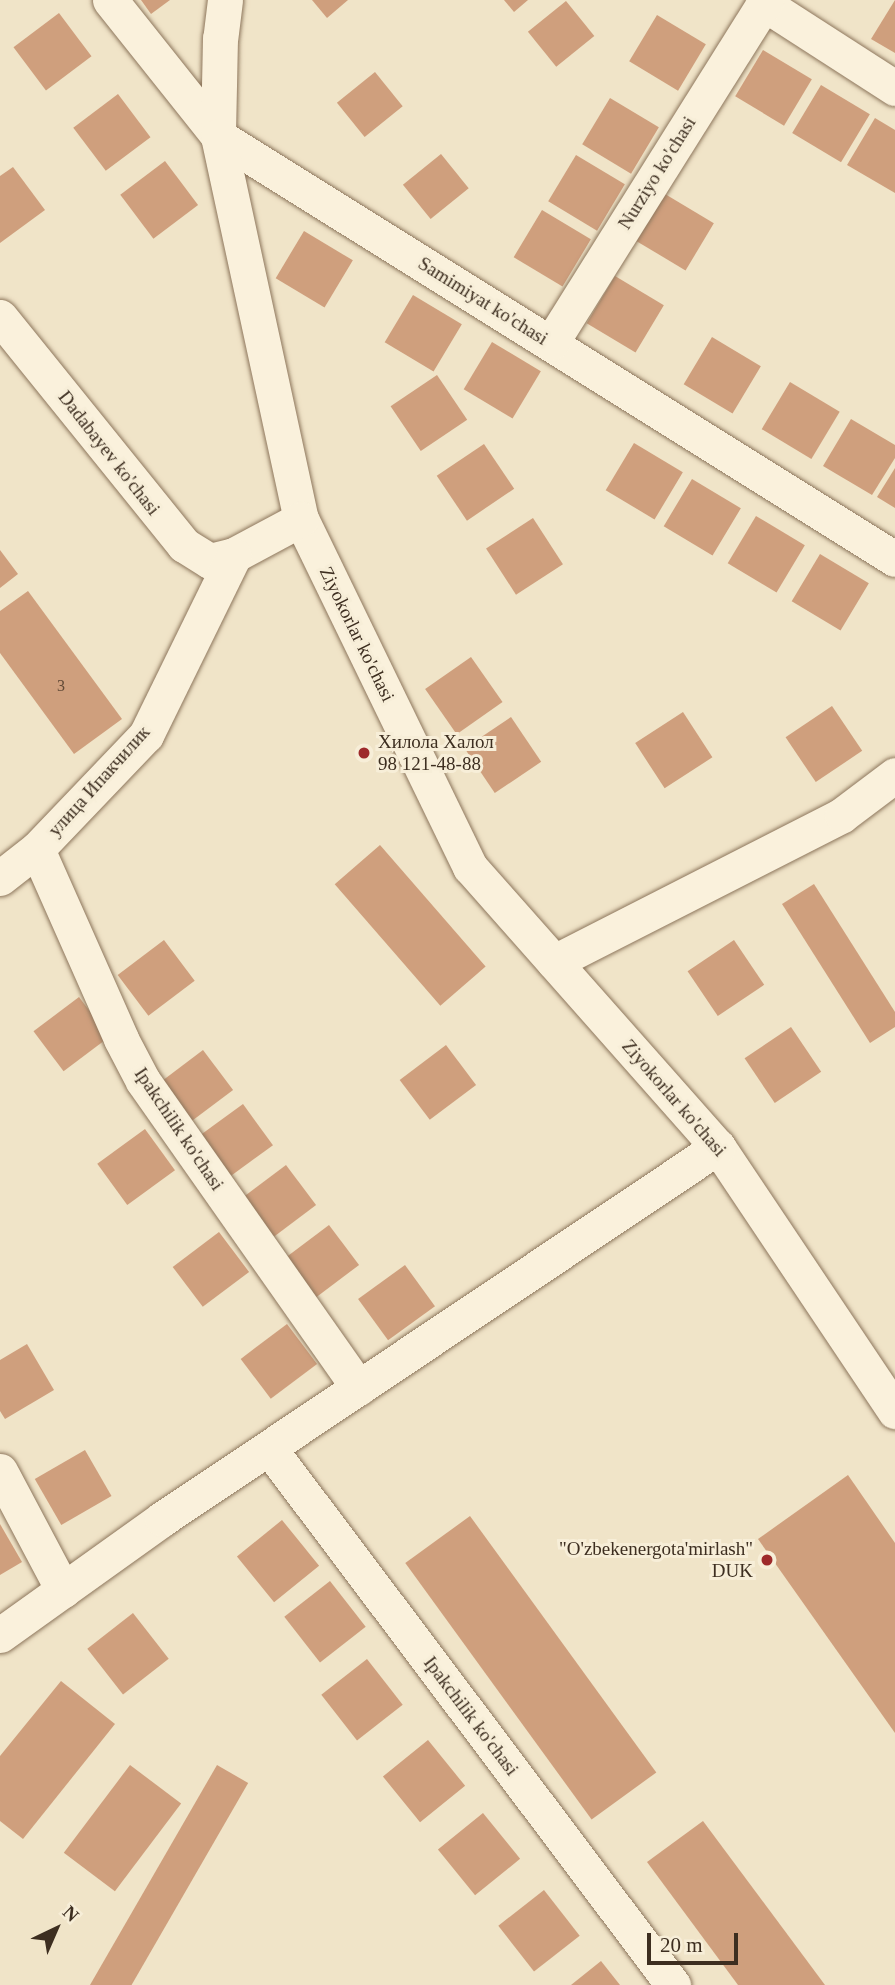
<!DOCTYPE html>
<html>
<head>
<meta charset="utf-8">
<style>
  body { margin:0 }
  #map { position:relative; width:895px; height:1985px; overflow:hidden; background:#f0e4c8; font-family:Georgia,serif }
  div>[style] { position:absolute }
  .building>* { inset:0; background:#cf9f7d; transform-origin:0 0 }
  .roads { filter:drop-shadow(0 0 2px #8d765c) drop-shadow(0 0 2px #8d765c) }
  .street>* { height:35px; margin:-17.5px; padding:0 17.5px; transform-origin:17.5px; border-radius:17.5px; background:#faf1dc }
  .dots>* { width:19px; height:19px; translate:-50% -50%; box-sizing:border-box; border:4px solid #f7eed8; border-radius:50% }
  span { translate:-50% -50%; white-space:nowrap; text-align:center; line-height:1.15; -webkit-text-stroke:6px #f7eed8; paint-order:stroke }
  .number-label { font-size:16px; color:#624a37 }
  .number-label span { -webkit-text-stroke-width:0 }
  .street-label { font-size:19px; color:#3d2e20 }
  .poi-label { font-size:19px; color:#3d2e20 }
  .left { translate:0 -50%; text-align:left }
  .right { translate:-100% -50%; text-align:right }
  .north { position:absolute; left:21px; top:1894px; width:70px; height:70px; -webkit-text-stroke:5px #f7eed8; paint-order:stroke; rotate:44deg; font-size:19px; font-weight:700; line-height:28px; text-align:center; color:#3d2e20 }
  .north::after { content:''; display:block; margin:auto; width:24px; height:32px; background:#3d2e20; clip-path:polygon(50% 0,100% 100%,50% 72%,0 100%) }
  .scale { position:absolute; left:647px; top:1933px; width:91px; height:32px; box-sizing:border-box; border:4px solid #3d2e20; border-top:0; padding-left:9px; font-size:21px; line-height:24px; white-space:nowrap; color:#3d2e20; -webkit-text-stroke:5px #f7eed8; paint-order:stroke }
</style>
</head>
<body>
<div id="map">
  <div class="building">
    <div style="clip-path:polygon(141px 0,170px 0,151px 14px)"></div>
    <div style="clip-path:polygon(312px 0,348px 0,327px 18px)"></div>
    <div style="clip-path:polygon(504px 0,528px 0,514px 12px)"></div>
    <div style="clip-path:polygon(895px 0,895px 53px,871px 39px)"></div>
    <div style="left:566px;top:1px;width:45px;height:49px;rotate:51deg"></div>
    <div style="left:59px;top:13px;width:54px;height:57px;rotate:53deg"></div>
    <div style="left:657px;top:15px;width:57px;height:54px;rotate:31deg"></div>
    <div style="left:763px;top:50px;width:57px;height:54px;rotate:31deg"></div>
    <div style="left:375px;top:72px;width:44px;height:49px;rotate:51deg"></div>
    <div style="left:821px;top:85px;width:57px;height:56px;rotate:31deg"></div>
    <div style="left:118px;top:94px;width:54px;height:56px;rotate:53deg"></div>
    <div style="left:610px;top:98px;width:57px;height:54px;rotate:31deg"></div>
    <div style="clip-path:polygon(875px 118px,895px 130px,895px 193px,847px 165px)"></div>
    <div style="left:441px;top:154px;width:44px;height:49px;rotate:51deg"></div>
    <div style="left:576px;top:155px;width:57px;height:54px;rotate:31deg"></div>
    <div style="left:165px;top:161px;width:55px;height:56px;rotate:53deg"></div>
    <div style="clip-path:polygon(13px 167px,45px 210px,0 243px,0 176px)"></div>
    <div style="left:665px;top:194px;width:57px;height:55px;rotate:31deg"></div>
    <div style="left:542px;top:210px;width:57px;height:55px;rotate:31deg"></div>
    <div style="left:304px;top:231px;width:57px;height:55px;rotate:31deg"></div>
    <div style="left:615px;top:276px;width:57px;height:55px;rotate:31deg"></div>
    <div style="left:413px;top:295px;width:57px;height:55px;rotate:31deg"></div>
    <div style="left:712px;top:337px;width:57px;height:55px;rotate:31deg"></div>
    <div style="left:492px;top:342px;width:57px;height:55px;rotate:31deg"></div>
    <div style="left:437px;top:375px;width:54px;height:56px;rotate:56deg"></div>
    <div style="left:790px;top:382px;width:58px;height:55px;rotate:31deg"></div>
    <div style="clip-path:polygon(851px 419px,895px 445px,895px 458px,872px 495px,823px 466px)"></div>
    <div style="left:634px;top:443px;width:57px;height:55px;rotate:31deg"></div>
    <div style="left:484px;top:444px;width:54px;height:57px;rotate:56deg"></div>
    <div style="clip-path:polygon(895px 468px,895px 508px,877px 497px)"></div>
    <div style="left:692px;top:479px;width:57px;height:55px;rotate:31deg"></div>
    <div style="left:756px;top:516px;width:57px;height:55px;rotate:31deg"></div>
    <div style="left:533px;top:518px;width:55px;height:56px;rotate:57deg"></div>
    <div style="clip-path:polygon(0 550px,18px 574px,0 588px)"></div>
    <div style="left:820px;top:554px;width:57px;height:55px;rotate:31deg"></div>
    <div style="clip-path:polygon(28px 591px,122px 719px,74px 754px,0 653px,0 611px)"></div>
    <div style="left:471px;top:657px;width:55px;height:56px;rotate:55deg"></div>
    <div style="left:832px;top:706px;width:54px;height:56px;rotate:56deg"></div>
    <div style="left:683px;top:712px;width:54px;height:57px;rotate:57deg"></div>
    <div style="left:511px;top:717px;width:54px;height:56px;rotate:56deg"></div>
    <div style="left:380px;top:845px;width:161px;height:60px;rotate:49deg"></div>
    <div style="clip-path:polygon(814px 884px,895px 1012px,895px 1027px,870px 1043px,782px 904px)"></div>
    <div style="left:164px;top:940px;width:51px;height:58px;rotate:53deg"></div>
    <div style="left:734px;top:940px;width:54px;height:56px;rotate:56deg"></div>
    <div style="left:79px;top:997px;width:50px;height:57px;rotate:53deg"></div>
    <div style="left:791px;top:1027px;width:54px;height:56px;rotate:56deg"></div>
    <div style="left:446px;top:1045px;width:50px;height:58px;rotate:53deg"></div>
    <div style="left:203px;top:1050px;width:50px;height:58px;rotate:53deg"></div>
    <div style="left:243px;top:1104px;width:51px;height:59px;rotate:54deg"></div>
    <div style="left:145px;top:1129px;width:51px;height:59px;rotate:54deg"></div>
    <div style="left:286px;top:1165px;width:50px;height:57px;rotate:53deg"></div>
    <div style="left:329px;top:1225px;width:50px;height:57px;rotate:53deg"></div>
    <div style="left:219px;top:1232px;width:50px;height:58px;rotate:53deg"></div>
    <div style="left:405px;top:1265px;width:51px;height:58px;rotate:54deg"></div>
    <div style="left:287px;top:1324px;width:50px;height:58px;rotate:53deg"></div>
    <div style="clip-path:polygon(27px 1344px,54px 1390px,5px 1419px,0 1411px,0 1360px)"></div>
    <div style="left:85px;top:1450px;width:53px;height:58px;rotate:60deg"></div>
    <div style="clip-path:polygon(848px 1475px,895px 1543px,895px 1733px,758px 1539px)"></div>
    <div style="left:470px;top:1516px;width:317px;height:80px;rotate:54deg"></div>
    <div style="left:282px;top:1520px;width:59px;height:58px;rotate:51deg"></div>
    <div style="clip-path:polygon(0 1524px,22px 1562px,0 1575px)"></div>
    <div style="left:330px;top:1581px;width:58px;height:58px;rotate:52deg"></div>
    <div style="left:133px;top:1613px;width:58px;height:58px;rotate:52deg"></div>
    <div style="left:367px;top:1659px;width:58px;height:58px;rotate:52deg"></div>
    <div style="clip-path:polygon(61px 1681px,115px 1724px,23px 1839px,0 1821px,0 1756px)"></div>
    <div style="left:428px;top:1740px;width:59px;height:58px;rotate:51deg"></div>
    <div style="left:130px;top:1765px;width:64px;height:110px;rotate:37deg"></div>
    <div style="left:217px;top:1765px;width:36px;height:259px;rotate:30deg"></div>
    <div style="left:483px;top:1813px;width:59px;height:58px;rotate:51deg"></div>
    <div style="clip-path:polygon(703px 1821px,825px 1985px,738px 1985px,647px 1862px)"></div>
    <div style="left:544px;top:1890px;width:58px;height:58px;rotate:52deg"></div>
    <div style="clip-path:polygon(601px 1961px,620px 1985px,571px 1985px)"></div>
  </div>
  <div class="roads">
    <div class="street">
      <div style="left:110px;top:0;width:174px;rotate:51.5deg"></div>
      <div style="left:218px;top:136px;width:798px;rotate:32deg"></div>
      <div style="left:225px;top:0;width:38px;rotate:97deg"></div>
      <div style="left:220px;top:38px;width:98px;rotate:91.2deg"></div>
      <div style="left:218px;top:136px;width:392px;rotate:77.8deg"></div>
      <div style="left:301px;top:519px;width:387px;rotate:64.1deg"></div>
      <div style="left:470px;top:867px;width:374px;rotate:48.5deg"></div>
      <div style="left:718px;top:1147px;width:318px;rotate:56.2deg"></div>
      <div style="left:763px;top:3px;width:157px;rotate:32.8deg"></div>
      <div style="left:0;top:317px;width:293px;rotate:51.1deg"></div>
      <div style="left:184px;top:545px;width:31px;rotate:32deg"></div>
      <div style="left:210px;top:561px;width:25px;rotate:-14deg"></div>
      <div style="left:234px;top:555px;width:76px;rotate:-28.2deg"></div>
      <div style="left:551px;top:343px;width:405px;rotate:-57.9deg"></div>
      <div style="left:37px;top:849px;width:208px;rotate:66.1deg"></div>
      <div style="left:121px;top:1039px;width:47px;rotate:62.4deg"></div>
      <div style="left:143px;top:1081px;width:375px;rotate:54.9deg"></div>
      <div style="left:0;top:878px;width:47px;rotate:-38.1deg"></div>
      <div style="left:37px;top:849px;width:158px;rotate:-46.3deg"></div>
      <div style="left:146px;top:735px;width:200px;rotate:-63.9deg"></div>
      <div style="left:554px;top:962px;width:323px;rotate:-27deg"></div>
      <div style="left:842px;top:815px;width:66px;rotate:-37deg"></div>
      <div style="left:269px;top:1448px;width:672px;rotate:53.04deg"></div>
      <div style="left:0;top:1471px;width:135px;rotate:62.1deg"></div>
      <div style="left:0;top:1635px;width:199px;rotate:-35.6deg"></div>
      <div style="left:162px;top:1519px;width:669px;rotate:-33.79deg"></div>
    </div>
  </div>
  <div class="dots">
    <div style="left:364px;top:753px;background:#9e2a2b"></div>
    <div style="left:767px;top:1560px;background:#9e2a2b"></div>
  </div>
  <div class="number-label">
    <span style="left:61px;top:686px">3</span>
  </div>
  <div class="street-label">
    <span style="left:657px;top:173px;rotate:-58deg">Nurziyo ko'chasi</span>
    <span style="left:483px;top:301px;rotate:32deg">Samimiyat ko'chasi</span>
    <span style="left:109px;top:453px;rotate:52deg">Dadabayev ko'chasi</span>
    <span style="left:357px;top:634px;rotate:64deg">Ziyokorlar ko'chasi</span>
    <span style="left:99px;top:781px;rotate:-48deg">улица Ипакчилик</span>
    <span style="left:674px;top:1098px;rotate:49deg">Ziyokorlar ko'chasi</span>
    <span style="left:179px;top:1129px;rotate:56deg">Ipakchilik ko'chasi</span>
    <span style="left:471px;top:1716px;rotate:53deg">Ipakchilik ko'chasi</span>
  </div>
  <div class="poi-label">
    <span class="left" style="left:378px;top:753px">Хилола Халол<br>98 121-48-88</span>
    <span class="right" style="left:753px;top:1560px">"O'zbekenergota'mirlash"<br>DUK</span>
  </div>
  <div class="north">N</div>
  <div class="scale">20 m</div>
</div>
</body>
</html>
